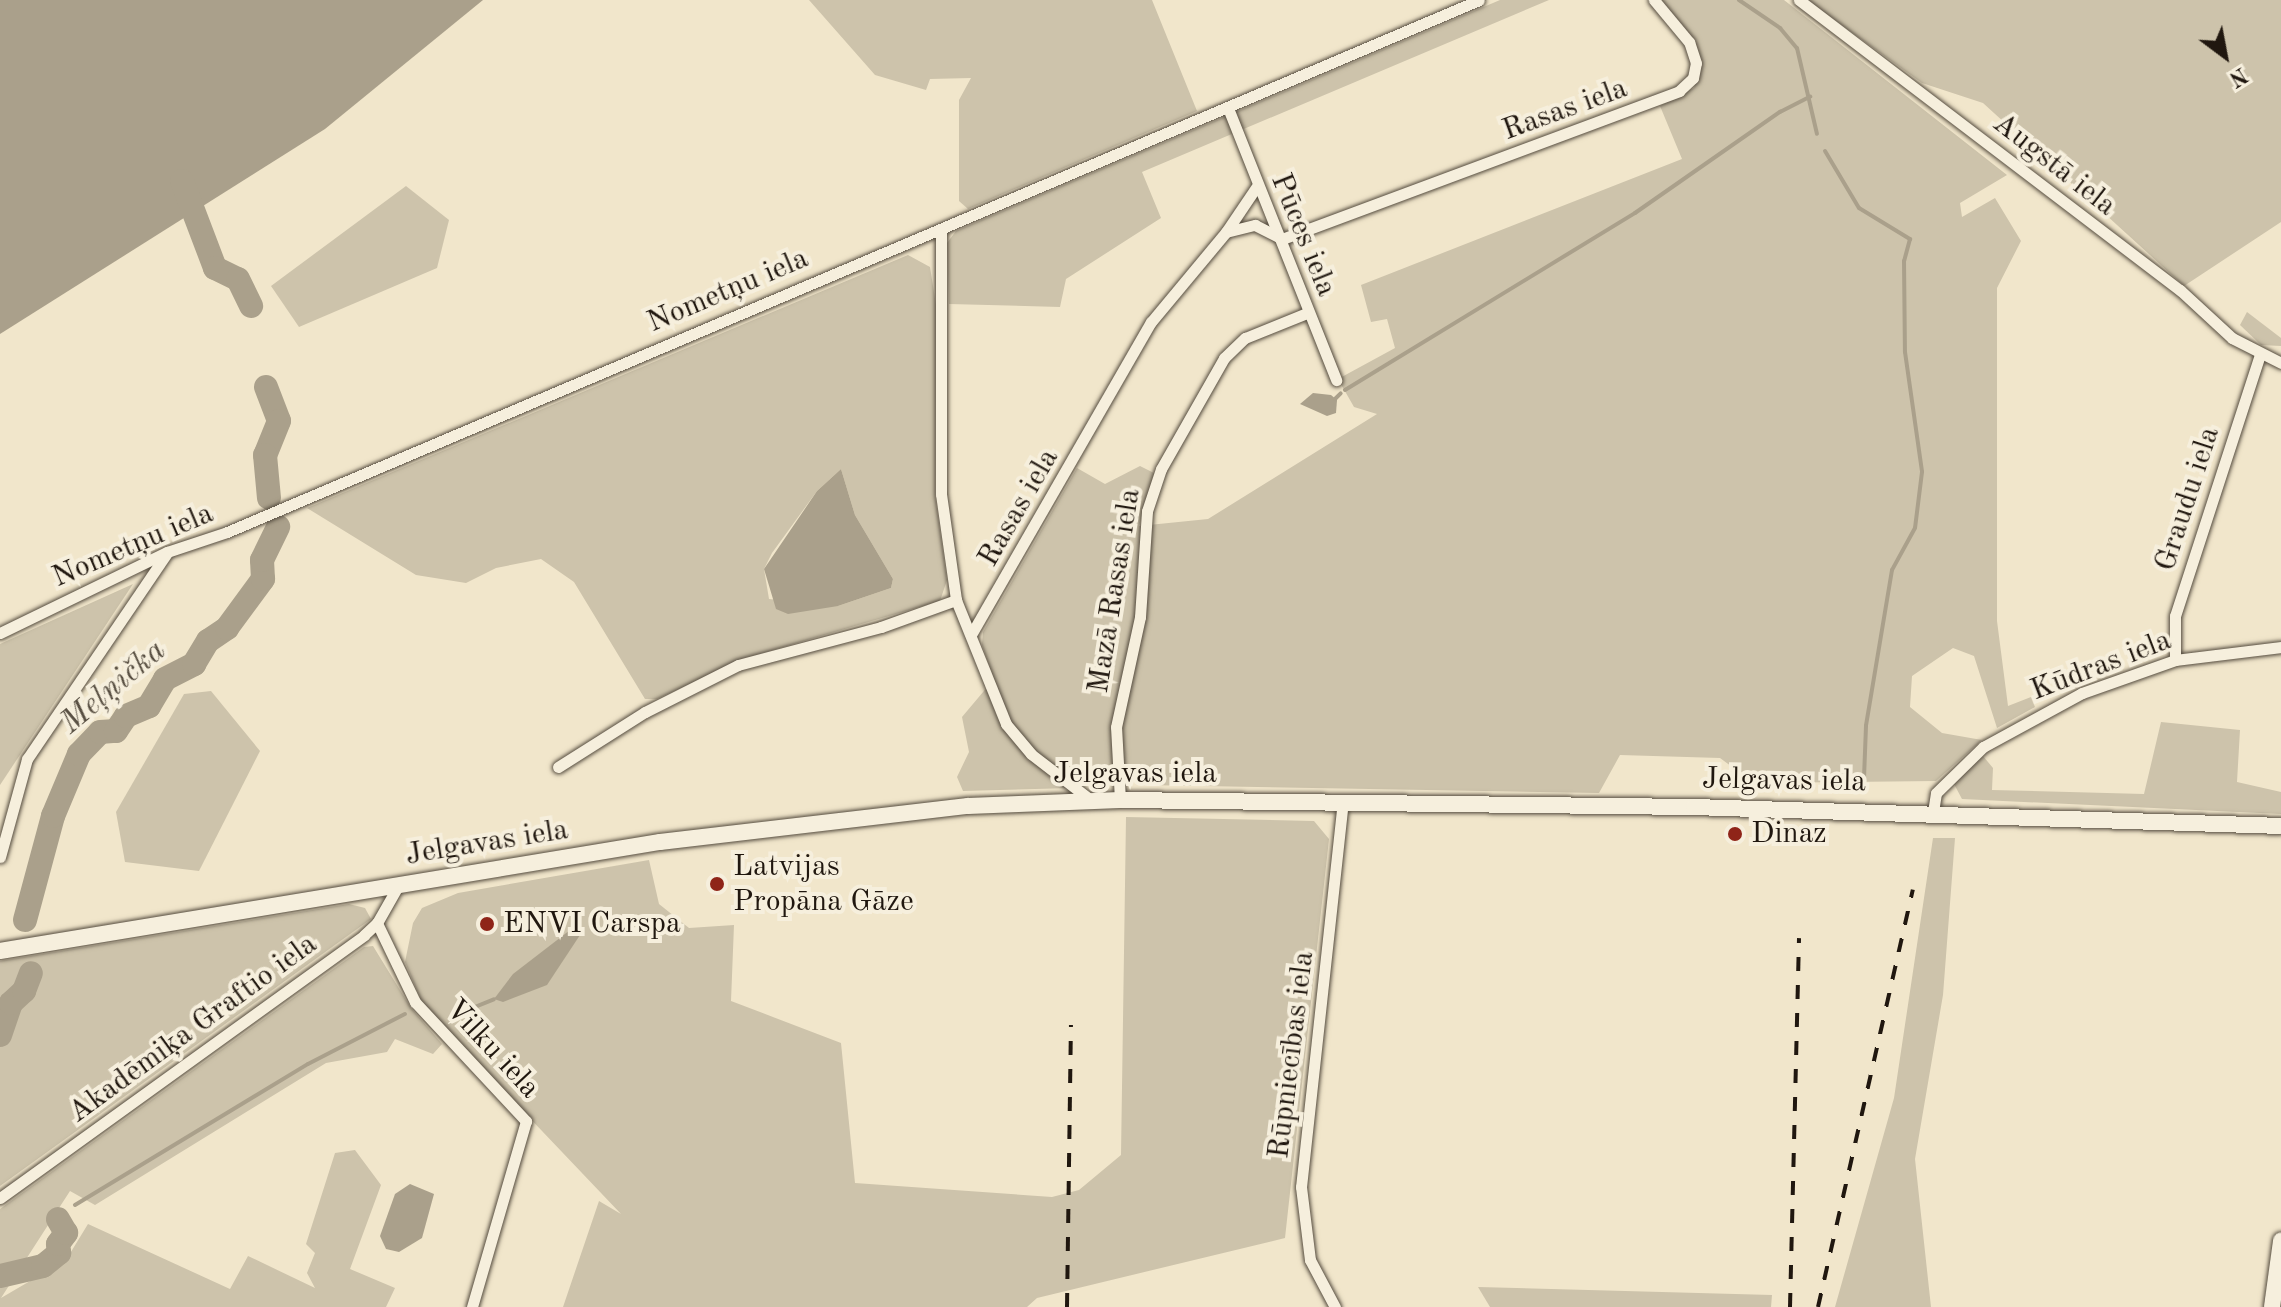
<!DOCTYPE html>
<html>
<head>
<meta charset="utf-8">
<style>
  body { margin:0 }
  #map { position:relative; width:2281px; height:1307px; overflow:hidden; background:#f1e6cb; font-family:"Old Standard TT",serif }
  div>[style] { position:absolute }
  .green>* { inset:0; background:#cdc3ab }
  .water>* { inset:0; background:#aaa08b }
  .stream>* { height:4px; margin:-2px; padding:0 2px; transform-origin:2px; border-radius:2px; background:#aaa08b }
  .river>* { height:24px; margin:-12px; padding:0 12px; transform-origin:12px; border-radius:12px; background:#aaa08b }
  .roads { filter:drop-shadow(0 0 2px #544b3e) drop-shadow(0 0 2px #544b3e) }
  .street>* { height:11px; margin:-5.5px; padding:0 5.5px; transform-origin:5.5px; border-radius:5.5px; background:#f6efdd }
  .secondary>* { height:16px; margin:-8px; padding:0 8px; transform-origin:8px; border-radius:8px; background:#f6efdd }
  .rail>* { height:4px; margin-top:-2px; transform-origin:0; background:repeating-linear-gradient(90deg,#20170f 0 14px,transparent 0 28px) }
  .dots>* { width:22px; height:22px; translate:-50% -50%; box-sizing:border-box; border:4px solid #f6efdd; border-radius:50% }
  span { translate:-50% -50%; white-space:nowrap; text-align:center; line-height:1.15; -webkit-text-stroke:8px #f6efdd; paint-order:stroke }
  .street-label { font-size:30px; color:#20170f }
  .poi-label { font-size:30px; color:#20170f }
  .left { translate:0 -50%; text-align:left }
  .water-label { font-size:32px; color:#574e41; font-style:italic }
  .north { position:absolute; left:2185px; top:16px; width:80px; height:80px; -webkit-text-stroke:6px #f6efdd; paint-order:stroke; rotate:148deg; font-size:22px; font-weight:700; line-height:32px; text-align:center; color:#20170f }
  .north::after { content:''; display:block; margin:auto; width:28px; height:36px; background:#20170f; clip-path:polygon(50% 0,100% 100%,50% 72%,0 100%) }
</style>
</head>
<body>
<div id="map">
  <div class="green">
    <div style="clip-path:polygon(809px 0,1152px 0,1197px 111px,968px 209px,959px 201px,959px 100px,971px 78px,930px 79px,926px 90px,875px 75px)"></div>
    <div style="clip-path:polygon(1500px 0,1549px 0,1142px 172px,1161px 218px,1066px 279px,1060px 307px,949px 304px,947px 243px,956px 231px)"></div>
    <div style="clip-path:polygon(1661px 0,1784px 0,2007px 175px,1960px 203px,1962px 217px,1995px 198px,2021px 241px,1997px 288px,1997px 621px,2008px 706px,2031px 697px,2035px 707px,1997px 728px,1974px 656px,1953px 648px,1912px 676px,1910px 707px,1942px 733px,1982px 740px,1936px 781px,1754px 783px,1720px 758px,1620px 755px,1599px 793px,1144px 785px,1135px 766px,1072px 788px,963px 791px,957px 777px,969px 752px,962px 717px,994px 679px,982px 645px,983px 632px,1077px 468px,1105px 484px,1140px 466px,1154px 473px,1139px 526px,1208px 519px,1377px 414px,1354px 407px,1338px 379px,1395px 348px,1387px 319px,1371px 322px,1361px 285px,1682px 159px,1660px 106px,1694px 88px,1701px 65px,1693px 41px)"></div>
    <div style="clip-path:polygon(1807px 0,2281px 0,2281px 222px,2184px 286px,1983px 103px,1922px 83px)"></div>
    <div style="clip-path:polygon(406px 186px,449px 220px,437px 268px,299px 327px,271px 286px)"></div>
    <div style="clip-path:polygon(evenodd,908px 255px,930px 267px,936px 305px,935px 495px,947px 580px,940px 601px,746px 658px,657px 699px,645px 699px,574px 582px,541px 559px,496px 568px,466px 583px,416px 575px,307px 508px,908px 255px,841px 469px,855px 515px,893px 579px,891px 588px,838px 606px,769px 599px,764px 569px,772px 553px,817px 491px,841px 469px)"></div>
    <div style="clip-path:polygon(2247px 312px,2281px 338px,2281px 346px,2261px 345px,2240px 325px)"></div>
    <div style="clip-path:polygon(133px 584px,0 785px,0 644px)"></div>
    <div style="clip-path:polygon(211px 691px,260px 751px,199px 871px,125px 862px,116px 812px,184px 694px)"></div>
    <div style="clip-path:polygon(2161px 722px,2240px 730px,2237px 782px,2281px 792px,2281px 814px,1962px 799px,1954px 784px,1983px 756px,1993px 768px,1992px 790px,2144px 794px)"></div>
    <div style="clip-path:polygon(1126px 817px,1314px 821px,1329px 839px,1285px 1238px,1037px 1298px,1027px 1307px,563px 1307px,599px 1201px,621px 1214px,424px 1007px,405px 962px,413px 923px,422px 908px,458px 893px,649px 860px,659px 904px,689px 928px,734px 925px,731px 1001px,841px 1043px,855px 1183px,1052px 1197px,1079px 1190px,1121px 1155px)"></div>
    <div style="clip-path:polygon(1933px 838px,1955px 838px,1943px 995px,1915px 1159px,1931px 1307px,1835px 1307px,1894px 1098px)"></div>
    <div style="clip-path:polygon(349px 904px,365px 908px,371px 919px,0 1186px,0 961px)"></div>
    <div style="clip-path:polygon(373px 946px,411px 1008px,442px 1044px,433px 1054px,395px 1039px,387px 1052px,326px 1063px,95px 1205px,70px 1191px,1px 1298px,66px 1260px,88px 1224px,230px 1289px,248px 1256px,315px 1288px,307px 1273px,315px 1253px,306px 1244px,335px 1153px,355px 1150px,381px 1185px,350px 1269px,395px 1288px,386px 1307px,0 1307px,0 1209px,364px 947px)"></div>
    <div style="clip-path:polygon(1478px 1287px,1772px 1295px,1771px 1307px,1490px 1307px)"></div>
  </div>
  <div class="water">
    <div style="clip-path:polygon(0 0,483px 0,325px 129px,0 334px)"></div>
    <div style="clip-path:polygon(1313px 393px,1331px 395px,1337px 400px,1336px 413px,1327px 416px,1300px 404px)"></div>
    <div style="clip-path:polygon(841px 469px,855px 515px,893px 579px,891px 588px,838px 606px,788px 614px,776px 609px,764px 569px,817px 491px)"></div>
    <div style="clip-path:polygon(574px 927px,582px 932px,547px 985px,503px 1002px,494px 999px,513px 974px)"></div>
    <div style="clip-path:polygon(410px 1184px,434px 1194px,422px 1238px,399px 1252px,386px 1249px,380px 1236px,395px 1194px)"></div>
  </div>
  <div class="stream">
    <div style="left:1739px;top:0;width:50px;rotate:34.3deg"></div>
    <div style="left:1780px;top:28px;width:26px;rotate:50deg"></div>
    <div style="left:1797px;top:48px;width:88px;rotate:76.9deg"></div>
    <div style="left:1825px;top:151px;width:66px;rotate:59.2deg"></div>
    <div style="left:1859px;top:208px;width:60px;rotate:31.3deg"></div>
    <div style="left:1910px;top:239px;width:23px;rotate:105deg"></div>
    <div style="left:1904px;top:261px;width:91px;rotate:89.4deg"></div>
    <div style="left:1905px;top:352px;width:121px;rotate:81.9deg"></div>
    <div style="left:1922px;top:472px;width:56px;rotate:97.1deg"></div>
    <div style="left:1915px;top:528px;width:48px;rotate:118.7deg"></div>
    <div style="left:1892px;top:570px;width:158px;rotate:99.5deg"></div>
    <div style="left:1866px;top:726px;width:52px;rotate:92.2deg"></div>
    <div style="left:1345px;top:390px;width:340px;rotate:-31.4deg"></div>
    <div style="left:1635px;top:213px;width:177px;rotate:-34.9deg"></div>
    <div style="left:1780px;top:112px;width:34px;rotate:-27deg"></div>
    <div style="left:1335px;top:399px;width:8px;rotate:-45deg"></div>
    <div style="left:465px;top:1011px;width:31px;rotate:-22deg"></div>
    <div style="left:75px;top:1205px;width:272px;rotate:-31.2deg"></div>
    <div style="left:308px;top:1064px;width:109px;rotate:-27.3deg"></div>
  </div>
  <div class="river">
    <div style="left:182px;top:181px;width:93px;rotate:69.2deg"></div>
    <div style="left:215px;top:268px;width:25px;rotate:26deg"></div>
    <div style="left:238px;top:279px;width:30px;rotate:64deg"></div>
    <div style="left:266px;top:387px;width:36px;rotate:69deg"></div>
    <div style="left:279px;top:421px;width:37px;rotate:112deg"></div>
    <div style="left:265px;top:455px;width:43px;rotate:84.7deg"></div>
    <div style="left:25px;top:920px;width:108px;rotate:-74.9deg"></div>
    <div style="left:53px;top:816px;width:67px;rotate:-67.2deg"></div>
    <div style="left:79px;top:754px;width:30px;rotate:-46deg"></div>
    <div style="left:100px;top:732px;width:16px;rotate:-4deg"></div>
    <div style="left:116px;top:731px;width:18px;rotate:-56deg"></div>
    <div style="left:126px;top:716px;width:25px;rotate:-23deg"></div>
    <div style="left:149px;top:706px;width:31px;rotate:-59deg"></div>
    <div style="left:165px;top:679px;width:33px;rotate:-27deg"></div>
    <div style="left:194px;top:664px;width:27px;rotate:-59deg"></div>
    <div style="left:208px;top:641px;width:23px;rotate:-34deg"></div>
    <div style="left:227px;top:628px;width:61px;rotate:-53.7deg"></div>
    <div style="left:263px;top:579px;width:19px;rotate:-93deg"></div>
    <div style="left:262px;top:560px;width:37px;rotate:-64deg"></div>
    <div style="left:0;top:1035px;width:34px;rotate:-71deg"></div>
    <div style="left:11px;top:1003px;width:18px;rotate:-43deg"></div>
    <div style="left:24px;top:991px;width:19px;rotate:-69deg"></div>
    <div style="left:0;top:1276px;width:44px;rotate:-13.1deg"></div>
    <div style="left:43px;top:1266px;width:21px;rotate:-39deg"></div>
    <div style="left:59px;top:1253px;width:9px;rotate:-96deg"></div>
    <div style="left:58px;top:1244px;width:14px;rotate:-54deg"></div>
    <div style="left:66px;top:1233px;width:16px;rotate:-120deg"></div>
  </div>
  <div class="roads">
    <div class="street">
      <div style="left:1799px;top:0;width:479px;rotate:37.3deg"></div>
      <div style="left:2180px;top:290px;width:71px;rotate:42.7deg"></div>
      <div style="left:2232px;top:338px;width:55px;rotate:27deg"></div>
      <div style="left:1228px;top:108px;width:293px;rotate:68.3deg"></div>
      <div style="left:1257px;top:186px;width:55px;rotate:124deg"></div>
      <div style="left:1226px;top:232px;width:30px;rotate:-14deg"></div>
      <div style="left:1255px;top:225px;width:30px;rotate:27deg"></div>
      <div style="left:941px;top:229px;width:265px;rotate:90deg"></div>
      <div style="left:941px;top:494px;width:107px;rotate:81.9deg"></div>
      <div style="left:956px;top:600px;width:134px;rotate:68deg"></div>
      <div style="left:1006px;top:724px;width:39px;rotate:50deg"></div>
      <div style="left:1031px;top:754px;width:76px;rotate:37.5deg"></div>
      <div style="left:1282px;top:239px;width:424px;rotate:-20.4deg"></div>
      <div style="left:1679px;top:91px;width:19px;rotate:-43deg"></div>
      <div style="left:1693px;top:78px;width:15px;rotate:-79deg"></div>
      <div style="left:1696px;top:63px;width:22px;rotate:-108deg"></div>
      <div style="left:1689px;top:42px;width:55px;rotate:-129.8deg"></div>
      <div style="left:0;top:633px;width:186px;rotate:-25.9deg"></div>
      <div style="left:167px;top:552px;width:63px;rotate:-18.4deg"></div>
      <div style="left:227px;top:532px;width:1360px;rotate:-23.02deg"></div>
      <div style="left:972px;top:633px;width:359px;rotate:-60.1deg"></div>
      <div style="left:1151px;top:322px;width:117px;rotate:-50.2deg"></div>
      <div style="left:2175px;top:660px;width:44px;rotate:-90deg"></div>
      <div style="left:2175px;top:616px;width:275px;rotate:-72deg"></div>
      <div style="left:558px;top:767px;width:103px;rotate:-32.3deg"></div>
      <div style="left:645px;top:712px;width:104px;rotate:-26.8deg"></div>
      <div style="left:738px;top:665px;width:148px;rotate:-14.9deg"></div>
      <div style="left:881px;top:627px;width:80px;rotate:-19.8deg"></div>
      <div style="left:1120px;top:800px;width:73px;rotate:-93.1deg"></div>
      <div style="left:1116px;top:727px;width:113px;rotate:-77.7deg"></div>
      <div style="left:1140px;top:617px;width:106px;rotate:-86.2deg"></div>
      <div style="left:1147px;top:511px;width:44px;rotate:-71.6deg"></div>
      <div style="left:1161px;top:469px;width:128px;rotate:-60.4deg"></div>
      <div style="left:1224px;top:358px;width:29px;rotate:-44deg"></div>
      <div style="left:1245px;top:338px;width:67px;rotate:-22deg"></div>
      <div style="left:1933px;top:812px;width:19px;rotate:-81deg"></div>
      <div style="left:1936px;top:793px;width:66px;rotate:-44.4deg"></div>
      <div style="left:1983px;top:747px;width:113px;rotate:-28.6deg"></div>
      <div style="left:2082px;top:693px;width:99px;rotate:-19.5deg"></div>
      <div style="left:2175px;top:660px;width:107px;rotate:-7deg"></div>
      <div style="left:0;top:857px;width:102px;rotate:-74.6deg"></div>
      <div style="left:27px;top:759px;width:249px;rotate:-55.8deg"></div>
      <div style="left:377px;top:923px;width:88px;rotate:64.3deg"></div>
      <div style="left:415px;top:1002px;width:163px;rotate:47deg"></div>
      <div style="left:526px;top:1121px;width:194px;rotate:106.2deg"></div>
      <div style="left:0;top:1198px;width:449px;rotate:-35.8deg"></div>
      <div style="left:364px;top:935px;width:18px;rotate:-43deg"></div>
      <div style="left:377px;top:923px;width:43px;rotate:-60.4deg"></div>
      <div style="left:1335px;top:1307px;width:53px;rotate:-118deg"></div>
      <div style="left:1310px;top:1260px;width:74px;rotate:-97deg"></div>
      <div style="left:1301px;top:1187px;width:387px;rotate:-83.8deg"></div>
    </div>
    <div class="secondary">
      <div style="left:0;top:951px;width:669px;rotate:-9.38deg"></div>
      <div style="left:660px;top:842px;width:310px;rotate:-6.7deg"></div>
      <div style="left:968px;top:806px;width:152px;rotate:-2.3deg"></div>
      <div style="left:1120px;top:800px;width:574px;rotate:0.7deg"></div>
      <div style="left:1694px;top:807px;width:587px;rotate:1.85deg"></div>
      <div style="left:2272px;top:1307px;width:67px;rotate:-82.2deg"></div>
    </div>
  </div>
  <div class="rail">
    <div style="left:1067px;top:1307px;width:282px;rotate:-89.2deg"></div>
    <div style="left:1790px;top:1307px;width:369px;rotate:-88.6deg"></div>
    <div style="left:1818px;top:1307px;width:428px;rotate:-77.2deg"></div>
  </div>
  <div class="dots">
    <div style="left:1735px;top:834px;background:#8f2418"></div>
    <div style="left:717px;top:884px;background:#8f2418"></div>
    <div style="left:487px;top:924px;background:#8f2418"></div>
  </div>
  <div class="street-label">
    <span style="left:1565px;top:110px;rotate:-20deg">Rasas iela</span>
    <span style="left:2054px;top:165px;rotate:38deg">Augstā iela</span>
    <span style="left:1303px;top:235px;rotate:68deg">Pūces iela</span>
    <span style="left:728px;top:291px;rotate:-23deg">Nometņu iela</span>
    <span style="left:2188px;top:499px;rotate:-72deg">Graudu iela</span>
    <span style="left:1019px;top:508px;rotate:-60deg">Rasas iela</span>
    <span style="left:133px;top:546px;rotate:-23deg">Nometņu iela</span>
    <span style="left:1115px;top:591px;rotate:-81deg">Mazā Rasas iela</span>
    <span style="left:2101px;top:666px;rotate:-21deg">Kūdras iela</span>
    <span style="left:1135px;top:774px">Jelgavas iela</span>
    <span style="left:1784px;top:781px;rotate:1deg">Jelgavas iela</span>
    <span style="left:487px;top:843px;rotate:-9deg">Jelgavas iela</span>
    <span style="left:193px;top:1029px;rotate:-36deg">Akadēmiķa Graftio iela</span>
    <span style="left:492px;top:1049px;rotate:47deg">Vilku iela</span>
    <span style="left:1292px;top:1055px;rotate:-83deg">Rūpniecības iela</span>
  </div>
  <div class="poi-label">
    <span class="left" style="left:1751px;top:834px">Dinaz</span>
    <span class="left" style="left:733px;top:884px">Latvijas<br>Propāna Gāze</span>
    <span class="left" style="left:503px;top:924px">ENVI Carspa</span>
  </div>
  <div class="water-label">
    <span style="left:114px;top:688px;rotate:-40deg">Meļņička</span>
  </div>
  <div class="north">N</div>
</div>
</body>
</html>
